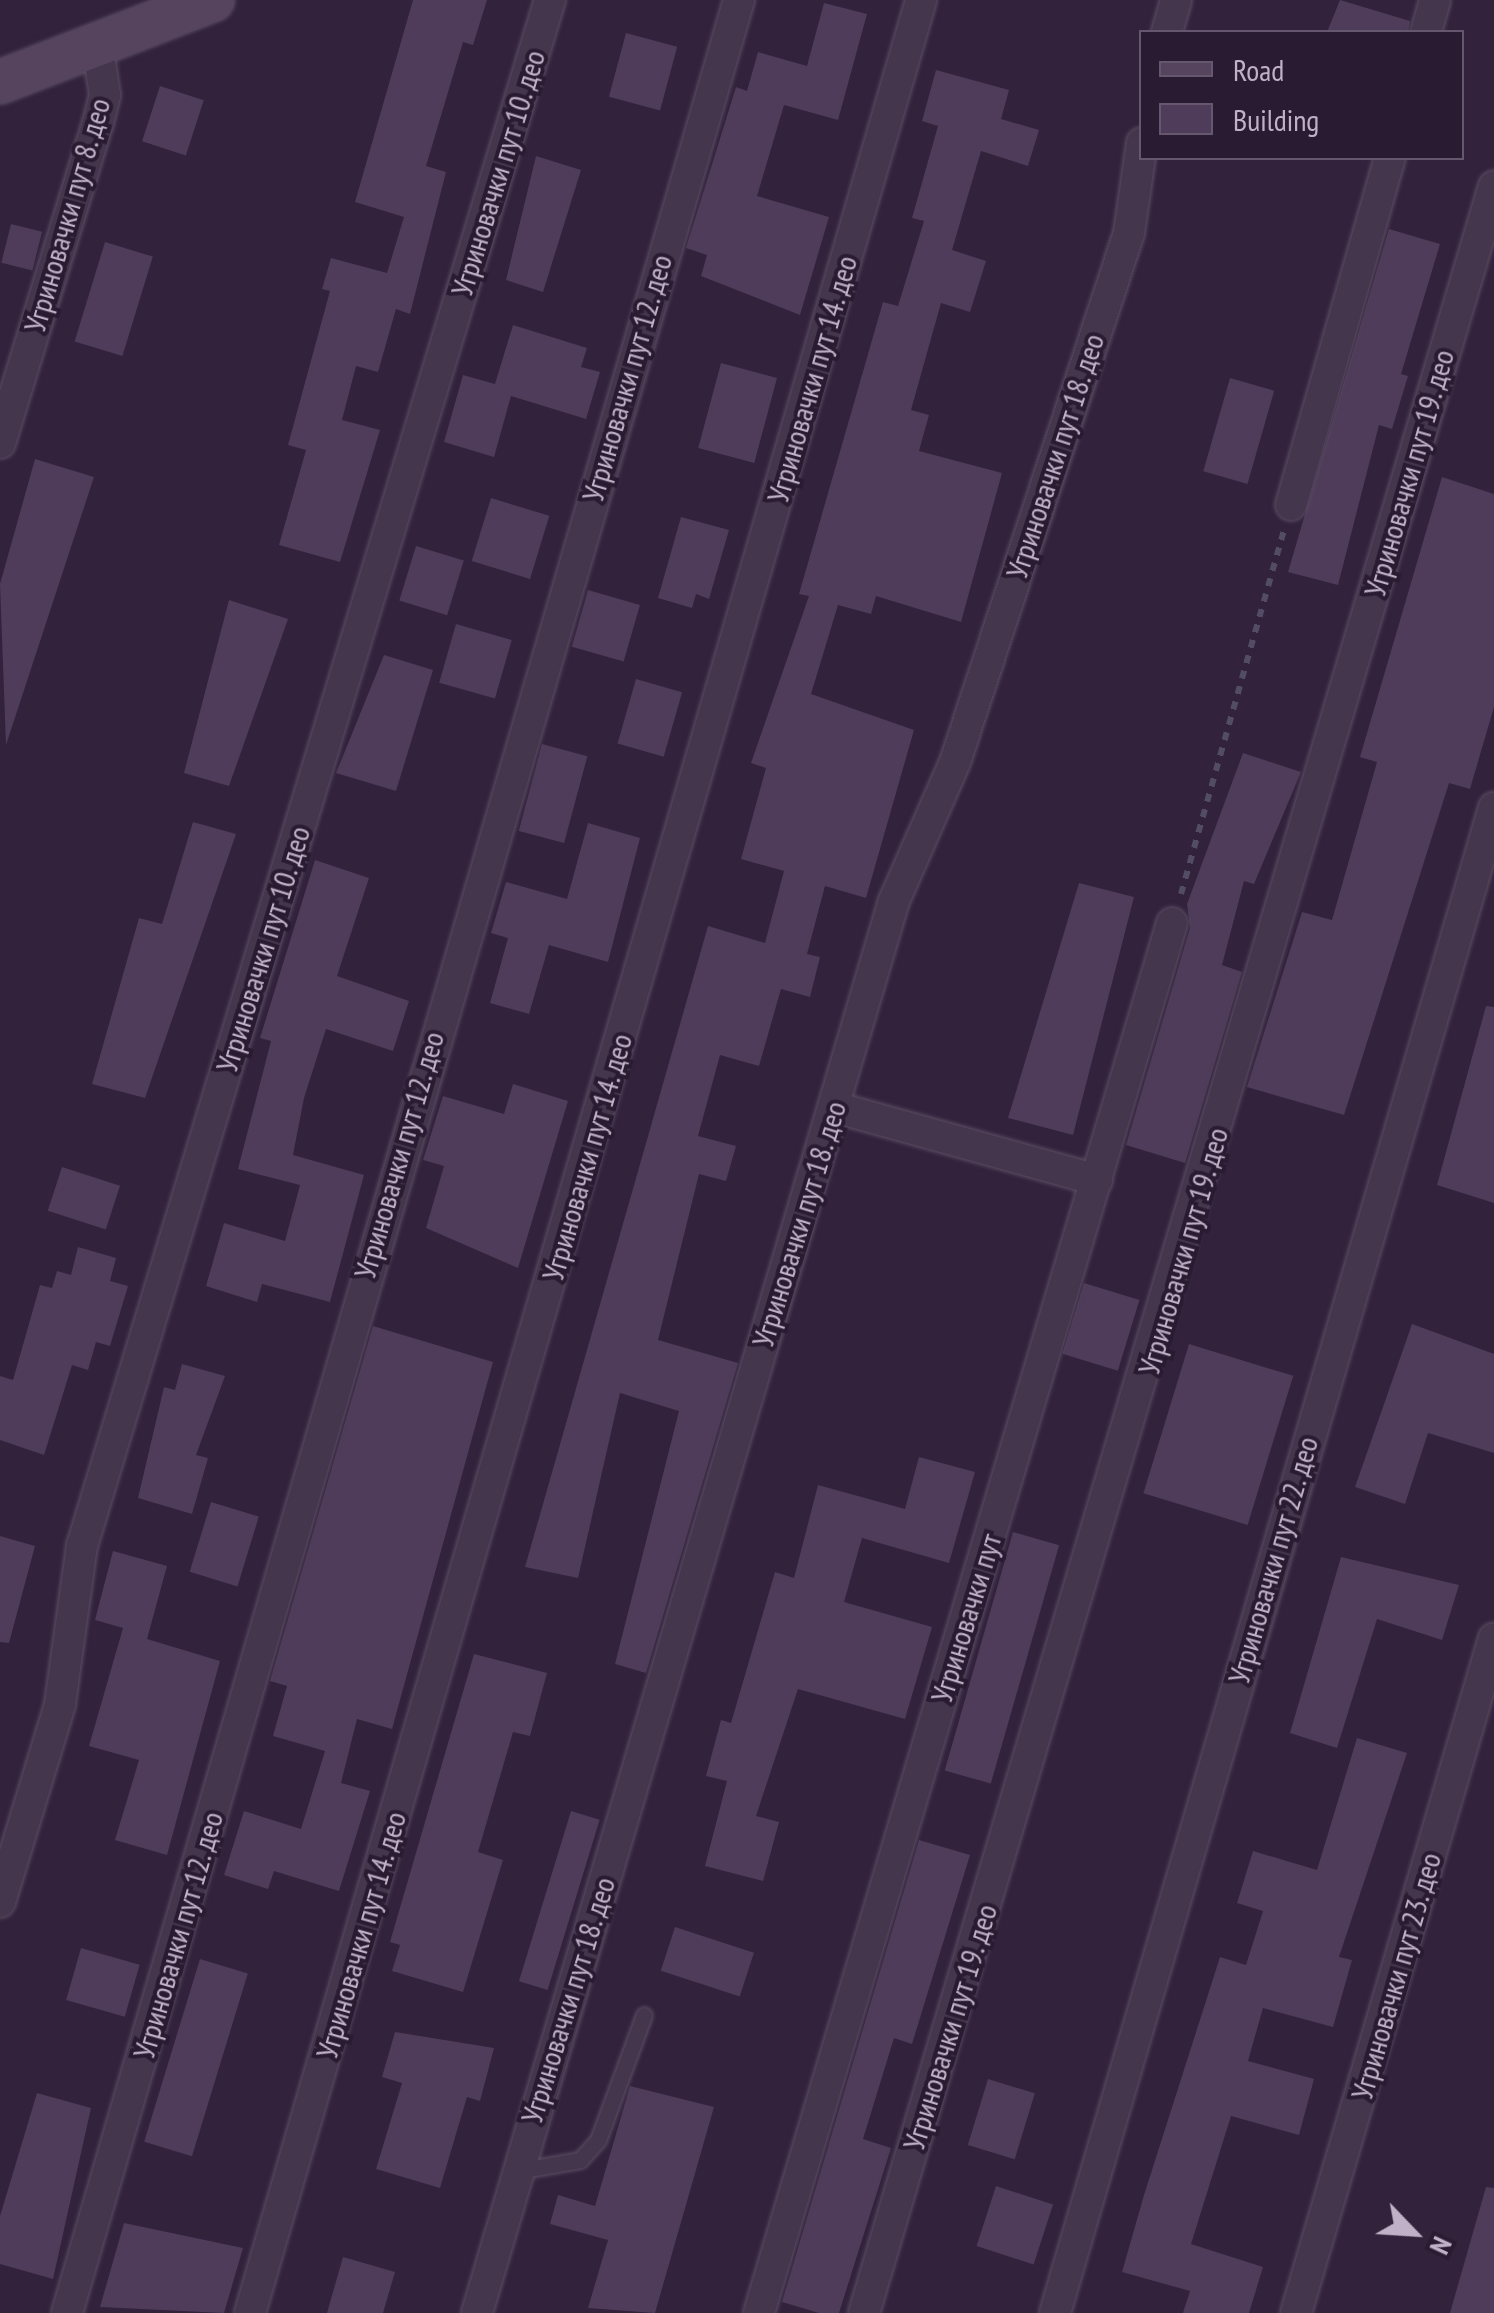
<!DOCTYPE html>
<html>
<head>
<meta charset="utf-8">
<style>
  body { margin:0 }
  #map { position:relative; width:1494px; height:2313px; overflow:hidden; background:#32223c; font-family:"PT Sans Narrow",sans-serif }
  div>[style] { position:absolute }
  .building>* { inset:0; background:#4e3c5a; transform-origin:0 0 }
  .path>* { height:6px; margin-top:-3px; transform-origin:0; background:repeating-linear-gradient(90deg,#524d65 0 8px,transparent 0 16px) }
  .roads { filter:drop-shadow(0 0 2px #5c4e64) drop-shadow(0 0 2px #5c4e64) }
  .lane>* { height:15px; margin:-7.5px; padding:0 7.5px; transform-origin:7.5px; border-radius:7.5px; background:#44364c }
  .street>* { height:30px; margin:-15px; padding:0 15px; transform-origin:15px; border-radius:15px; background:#44364c }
  .secondary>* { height:42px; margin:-21px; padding:0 21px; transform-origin:21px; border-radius:21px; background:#56445f }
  span { translate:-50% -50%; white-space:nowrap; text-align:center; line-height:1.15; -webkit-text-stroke:8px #291b31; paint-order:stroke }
  .street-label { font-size:30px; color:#c0b1c8 }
  .legend { position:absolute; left:1139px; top:30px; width:325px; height:130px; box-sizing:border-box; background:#291b31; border:2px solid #65576d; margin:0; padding:12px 18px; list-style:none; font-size:30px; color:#c0b1c8 }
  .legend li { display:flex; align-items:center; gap:20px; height:50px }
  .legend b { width:50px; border:2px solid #65576d }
  .north { position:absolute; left:1364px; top:2183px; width:100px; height:100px; -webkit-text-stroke:8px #291b31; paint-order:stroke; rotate:115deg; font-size:28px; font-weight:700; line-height:40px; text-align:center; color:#c0b1c8 }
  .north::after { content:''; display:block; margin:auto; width:35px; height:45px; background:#c0b1c8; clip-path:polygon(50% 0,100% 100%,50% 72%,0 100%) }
</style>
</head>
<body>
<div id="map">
  <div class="building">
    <div style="clip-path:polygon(413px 0,487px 0,473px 45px,463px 42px,426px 166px,446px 172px,410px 314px,396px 309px,378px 372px,356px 366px,342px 420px,380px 430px,340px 562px,279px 545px,306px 450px,288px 445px,330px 291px,322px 289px,331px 258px,387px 273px,404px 217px,355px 202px)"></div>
    <div style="clip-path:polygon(1340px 0,1410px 21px,1408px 32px,1327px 32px)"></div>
    <div style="clip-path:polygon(824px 3px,867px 14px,838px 120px,784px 105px,757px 196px,829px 217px,800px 315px,701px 276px,707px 255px,686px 248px,736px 87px,747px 91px,758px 52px,807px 66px)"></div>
    <div style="left:626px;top:33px;width:53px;height:66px;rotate:15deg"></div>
    <div style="clip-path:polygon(936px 70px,1009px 90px,1001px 119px,1039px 130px,1028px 166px,981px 151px,952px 250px,986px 261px,970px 312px,941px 303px,911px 410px,929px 415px,919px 451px,1002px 473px,961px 622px,876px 596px,871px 614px,838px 605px,811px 694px,914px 730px,866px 898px,825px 886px,807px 954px,820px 957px,810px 997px,781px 989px,759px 1066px,720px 1055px,698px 1136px,736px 1146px,726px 1181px,699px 1174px,658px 1340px,738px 1363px,646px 1673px,615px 1664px,679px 1411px,620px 1393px,578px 1578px,525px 1567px,708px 926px,765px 943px,784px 871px,741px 859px,766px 768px,751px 763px,809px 596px,799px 594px,883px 302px,898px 306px,924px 221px,912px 218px,938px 126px,922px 121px)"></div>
    <div style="left:160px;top:86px;width:46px;height:58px;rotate:18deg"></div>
    <div style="clip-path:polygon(536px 156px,581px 170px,543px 292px,506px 280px)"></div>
    <div style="left:11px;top:224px;width:32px;height:40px;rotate:14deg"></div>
    <div style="clip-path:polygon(1389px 229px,1440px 244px,1401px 374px,1408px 376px,1392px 429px,1379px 425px,1338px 585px,1288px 572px)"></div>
    <div style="left:105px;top:242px;width:50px;height:104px;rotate:17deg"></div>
    <div style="clip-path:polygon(513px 325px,587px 348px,581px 367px,600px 372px,586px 419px,511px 396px,494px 457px,444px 442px,463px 375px,495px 384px)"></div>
    <div style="left:721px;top:363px;width:58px;height:88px;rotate:15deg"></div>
    <div style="left:1230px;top:378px;width:46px;height:97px;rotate:16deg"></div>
    <div style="clip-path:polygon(35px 459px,94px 477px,6px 745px,0 584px)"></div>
    <div style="clip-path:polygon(1442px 477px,1494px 494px,1494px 707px,1470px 789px,1449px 783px,1344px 1115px,1247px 1087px,1302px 912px,1332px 920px,1377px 762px,1360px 757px)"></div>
    <div style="left:491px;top:498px;width:61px;height:66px;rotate:17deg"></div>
    <div style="clip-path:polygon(681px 517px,729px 530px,709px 599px,696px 594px,692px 608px,658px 598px)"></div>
    <div style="left:416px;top:546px;width:50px;height:57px;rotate:17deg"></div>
    <div style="left:588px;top:590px;width:54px;height:59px;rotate:16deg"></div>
    <div style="clip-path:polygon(229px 600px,288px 619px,229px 786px,184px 773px)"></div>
    <div style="left:456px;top:624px;width:58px;height:61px;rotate:16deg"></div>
    <div style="clip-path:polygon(384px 655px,433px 670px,396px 791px,336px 773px)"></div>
    <div style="left:636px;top:679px;width:48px;height:67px;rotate:16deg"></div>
    <div style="left:542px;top:744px;width:47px;height:90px;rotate:15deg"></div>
    <div style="clip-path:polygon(1243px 753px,1301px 772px,1254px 884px,1244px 881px,1222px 965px,1242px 972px,1185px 1163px,1126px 1145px,1190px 928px,1187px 904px)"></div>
    <div style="clip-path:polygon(193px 822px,236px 834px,145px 1098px,92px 1084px,139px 918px,162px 924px)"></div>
    <div style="clip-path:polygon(588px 823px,640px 838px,608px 962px,549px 945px,529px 1014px,490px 1003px,508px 938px,491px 933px,506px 882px,567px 899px)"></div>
    <div style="clip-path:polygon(315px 860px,369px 878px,337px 976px,409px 1001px,393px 1051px,326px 1029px,304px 1098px,293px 1155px,364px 1175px,330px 1302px,262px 1284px,257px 1302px,206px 1286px,224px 1223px,285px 1241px,300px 1185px,238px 1169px,271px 1041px,260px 1038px)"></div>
    <div style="clip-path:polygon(1079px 883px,1134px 897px,1073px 1135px,1008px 1118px)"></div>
    <div style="clip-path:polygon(1486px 1006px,1494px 1007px,1494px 1203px,1437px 1185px)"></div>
    <div style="clip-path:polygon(513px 1084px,568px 1101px,518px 1268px,426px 1228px,444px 1166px,423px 1160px,443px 1096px,504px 1114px)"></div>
    <div style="left:62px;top:1167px;width:61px;height:46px;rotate:18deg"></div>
    <div style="clip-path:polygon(78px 1247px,116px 1258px,110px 1281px,128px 1286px,110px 1346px,96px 1342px,88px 1370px,72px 1365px,44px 1455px,0 1440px,0 1376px,13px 1380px,40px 1285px,52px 1288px,57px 1271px,71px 1275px)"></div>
    <div style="left:1084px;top:1283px;width:58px;height:74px;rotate:17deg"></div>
    <div style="clip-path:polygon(1412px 1324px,1494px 1354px,1494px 1453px,1428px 1433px,1405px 1504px,1355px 1487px)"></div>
    <div style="clip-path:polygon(373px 1326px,493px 1362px,392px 1729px,357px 1719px,341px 1783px,370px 1791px,339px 1891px,274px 1871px,268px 1889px,224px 1875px,244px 1811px,301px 1829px,325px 1751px,273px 1736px,287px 1686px,270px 1681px)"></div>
    <div style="left:1189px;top:1344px;width:109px;height:156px;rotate:17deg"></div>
    <div style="clip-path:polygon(182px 1364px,225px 1376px,196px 1455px,208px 1458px,192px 1514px,138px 1498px,164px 1387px,175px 1390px)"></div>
    <div style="clip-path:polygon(919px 1457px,975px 1472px,949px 1563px,862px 1538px,844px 1602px,932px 1627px,905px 1719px,798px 1689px,756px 1816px,779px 1822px,763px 1881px,705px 1866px,727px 1781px,706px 1776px,721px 1720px,731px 1723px,775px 1572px,794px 1578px,818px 1485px,905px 1509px)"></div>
    <div style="left:211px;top:1502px;width:50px;height:73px;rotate:17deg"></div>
    <div style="left:1013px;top:1532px;width:48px;height:248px;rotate:16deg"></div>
    <div style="clip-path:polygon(0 1536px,35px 1546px,9px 1643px,0 1642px)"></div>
    <div style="clip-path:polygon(113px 1551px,167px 1566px,147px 1639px,220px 1661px,167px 1855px,115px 1840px,139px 1760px,89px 1746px,123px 1628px,95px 1620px)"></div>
    <div style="clip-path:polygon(1341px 1557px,1459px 1585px,1442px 1640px,1377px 1619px,1337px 1748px,1290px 1733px)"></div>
    <div style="clip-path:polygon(474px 1654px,547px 1673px,530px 1736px,513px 1732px,478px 1852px,503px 1860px,463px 1992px,392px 1971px,400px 1945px,390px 1942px)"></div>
    <div style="clip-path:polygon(1357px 1738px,1407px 1753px,1339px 1957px,1352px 1960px,1333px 2027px,1263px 2008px,1248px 2061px,1314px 2079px,1299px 2135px,1231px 2116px,1191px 2244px,1263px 2267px,1249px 2313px,1183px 2313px,1190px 2291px,1122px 2272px,1144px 2195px,1220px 1957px,1246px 1965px,1263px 1911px,1237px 1903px,1253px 1851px,1317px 1870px)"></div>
    <div style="left:571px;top:1811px;width:30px;height:178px;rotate:17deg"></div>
    <div style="clip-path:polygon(919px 1840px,970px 1855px,912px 2044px,894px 2038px,863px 2139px,891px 2148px,839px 2313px,819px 2313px,782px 2302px)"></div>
    <div style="left:675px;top:1927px;width:83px;height:46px;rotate:18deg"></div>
    <div style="left:81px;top:1948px;width:61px;height:54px;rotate:16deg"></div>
    <div style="left:200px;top:1959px;width:50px;height:191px;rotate:17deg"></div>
    <div style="clip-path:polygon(395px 2032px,494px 2048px,480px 2101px,467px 2097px,440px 2188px,376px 2169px,402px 2083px,382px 2077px)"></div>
    <div style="left:988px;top:2079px;width:49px;height:69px;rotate:17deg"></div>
    <div style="clip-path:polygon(630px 2086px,714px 2107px,655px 2313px,588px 2308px,608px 2240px,550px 2224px,558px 2195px,595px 2206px)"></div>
    <div style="clip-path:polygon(37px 2093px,91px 2108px,53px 2279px,0 2264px,0 2216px)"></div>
    <div style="left:996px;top:2186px;width:60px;height:63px;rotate:18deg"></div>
    <div style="clip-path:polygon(1486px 2187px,1494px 2188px,1494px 2313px,1450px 2313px)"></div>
    <div style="clip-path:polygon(124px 2223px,243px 2248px,224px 2313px,100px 2307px)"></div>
    <div style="clip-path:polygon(343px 2257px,395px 2272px,383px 2313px,327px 2313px)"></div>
  </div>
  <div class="path">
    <div style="left:1181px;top:894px;width:378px;rotate:-74.2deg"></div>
  </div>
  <div class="roads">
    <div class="lane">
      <div style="left:517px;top:2171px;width:64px;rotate:-9.9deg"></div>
      <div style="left:580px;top:2160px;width:27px;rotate:-48deg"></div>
      <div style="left:598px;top:2140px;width:133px;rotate:-69.8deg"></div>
    </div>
    <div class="street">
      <div style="left:1167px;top:32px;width:33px;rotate:-74deg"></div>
      <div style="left:1426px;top:32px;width:33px;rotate:-74deg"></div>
      <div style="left:0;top:443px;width:335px;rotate:-73deg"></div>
      <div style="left:98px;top:123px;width:29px;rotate:-76deg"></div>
      <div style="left:105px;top:95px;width:52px;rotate:-98.9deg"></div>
      <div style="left:1291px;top:505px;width:361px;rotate:-74.1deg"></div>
      <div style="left:834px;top:1107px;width:273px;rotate:15.5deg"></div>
      <div style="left:0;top:1902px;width:207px;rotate:-73.1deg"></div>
      <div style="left:60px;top:1704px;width:160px;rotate:-82.1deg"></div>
      <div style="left:82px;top:1546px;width:1615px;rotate:-73.16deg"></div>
      <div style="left:67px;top:2313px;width:2409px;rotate:-73.8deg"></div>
      <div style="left:250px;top:2313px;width:2408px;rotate:-73.82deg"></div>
      <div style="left:477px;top:2313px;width:1472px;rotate:-73.55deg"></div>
      <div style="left:894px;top:901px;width:152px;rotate:-66.3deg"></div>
      <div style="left:955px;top:762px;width:557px;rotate:-71.79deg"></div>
      <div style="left:1129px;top:233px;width:91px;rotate:-81.8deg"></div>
      <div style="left:759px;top:2313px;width:1450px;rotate:-73.45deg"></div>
      <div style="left:864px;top:2313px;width:2218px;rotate:-73.5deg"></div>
      <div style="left:1055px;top:2313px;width:1568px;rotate:-73.74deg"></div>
      <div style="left:1296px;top:2313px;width:703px;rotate:-73.65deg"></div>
    </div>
    <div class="secondary">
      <div style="left:0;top:82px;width:228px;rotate:-21.1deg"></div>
    </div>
  </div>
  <div class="street-label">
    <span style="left:498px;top:173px;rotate:-73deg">Угриновачки пут 10. део</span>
    <span style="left:67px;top:215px;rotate:-74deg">Угриновачки пут 8. део</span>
    <span style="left:627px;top:378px;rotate:-74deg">Угриновачки пут 12. део</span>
    <span style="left:812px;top:379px;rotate:-74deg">Угриновачки пут 14. део</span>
    <span style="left:1055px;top:456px;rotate:-72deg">Угриновачки пут 18. део</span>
    <span style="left:1409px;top:473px;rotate:-74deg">Угриновачки пут 19. део</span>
    <span style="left:263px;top:949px;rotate:-73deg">Угриновачки пут 10. део</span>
    <span style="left:399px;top:1155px;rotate:-74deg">Угриновачки пут 12. део</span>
    <span style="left:587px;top:1157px;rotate:-74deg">Угриновачки пут 14. део</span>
    <span style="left:799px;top:1224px;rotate:-73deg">Угриновачки пут 18. део</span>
    <span style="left:1183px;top:1251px;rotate:-74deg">Угриновачки пут 19. део</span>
    <span style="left:1273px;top:1560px;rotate:-74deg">Угриновачки пут 22. део</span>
    <span style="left:966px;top:1618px;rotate:-73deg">Угриновачки пут</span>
    <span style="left:178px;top:1935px;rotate:-74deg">Угриновачки пут 12. део</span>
    <span style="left:361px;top:1935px;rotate:-74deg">Угриновачки пут 14. део</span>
    <span style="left:1396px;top:1976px;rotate:-74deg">Угриновачки пут 23. део</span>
    <span style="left:568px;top:2000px;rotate:-73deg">Угриновачки пут 18. део</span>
    <span style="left:950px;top:2027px;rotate:-73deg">Угриновачки пут 19. део</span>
  </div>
  <ul class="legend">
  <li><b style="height:12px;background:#56445f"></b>Road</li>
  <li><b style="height:28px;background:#4e3c5a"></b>Building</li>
  </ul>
  <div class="north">N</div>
</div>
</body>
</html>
